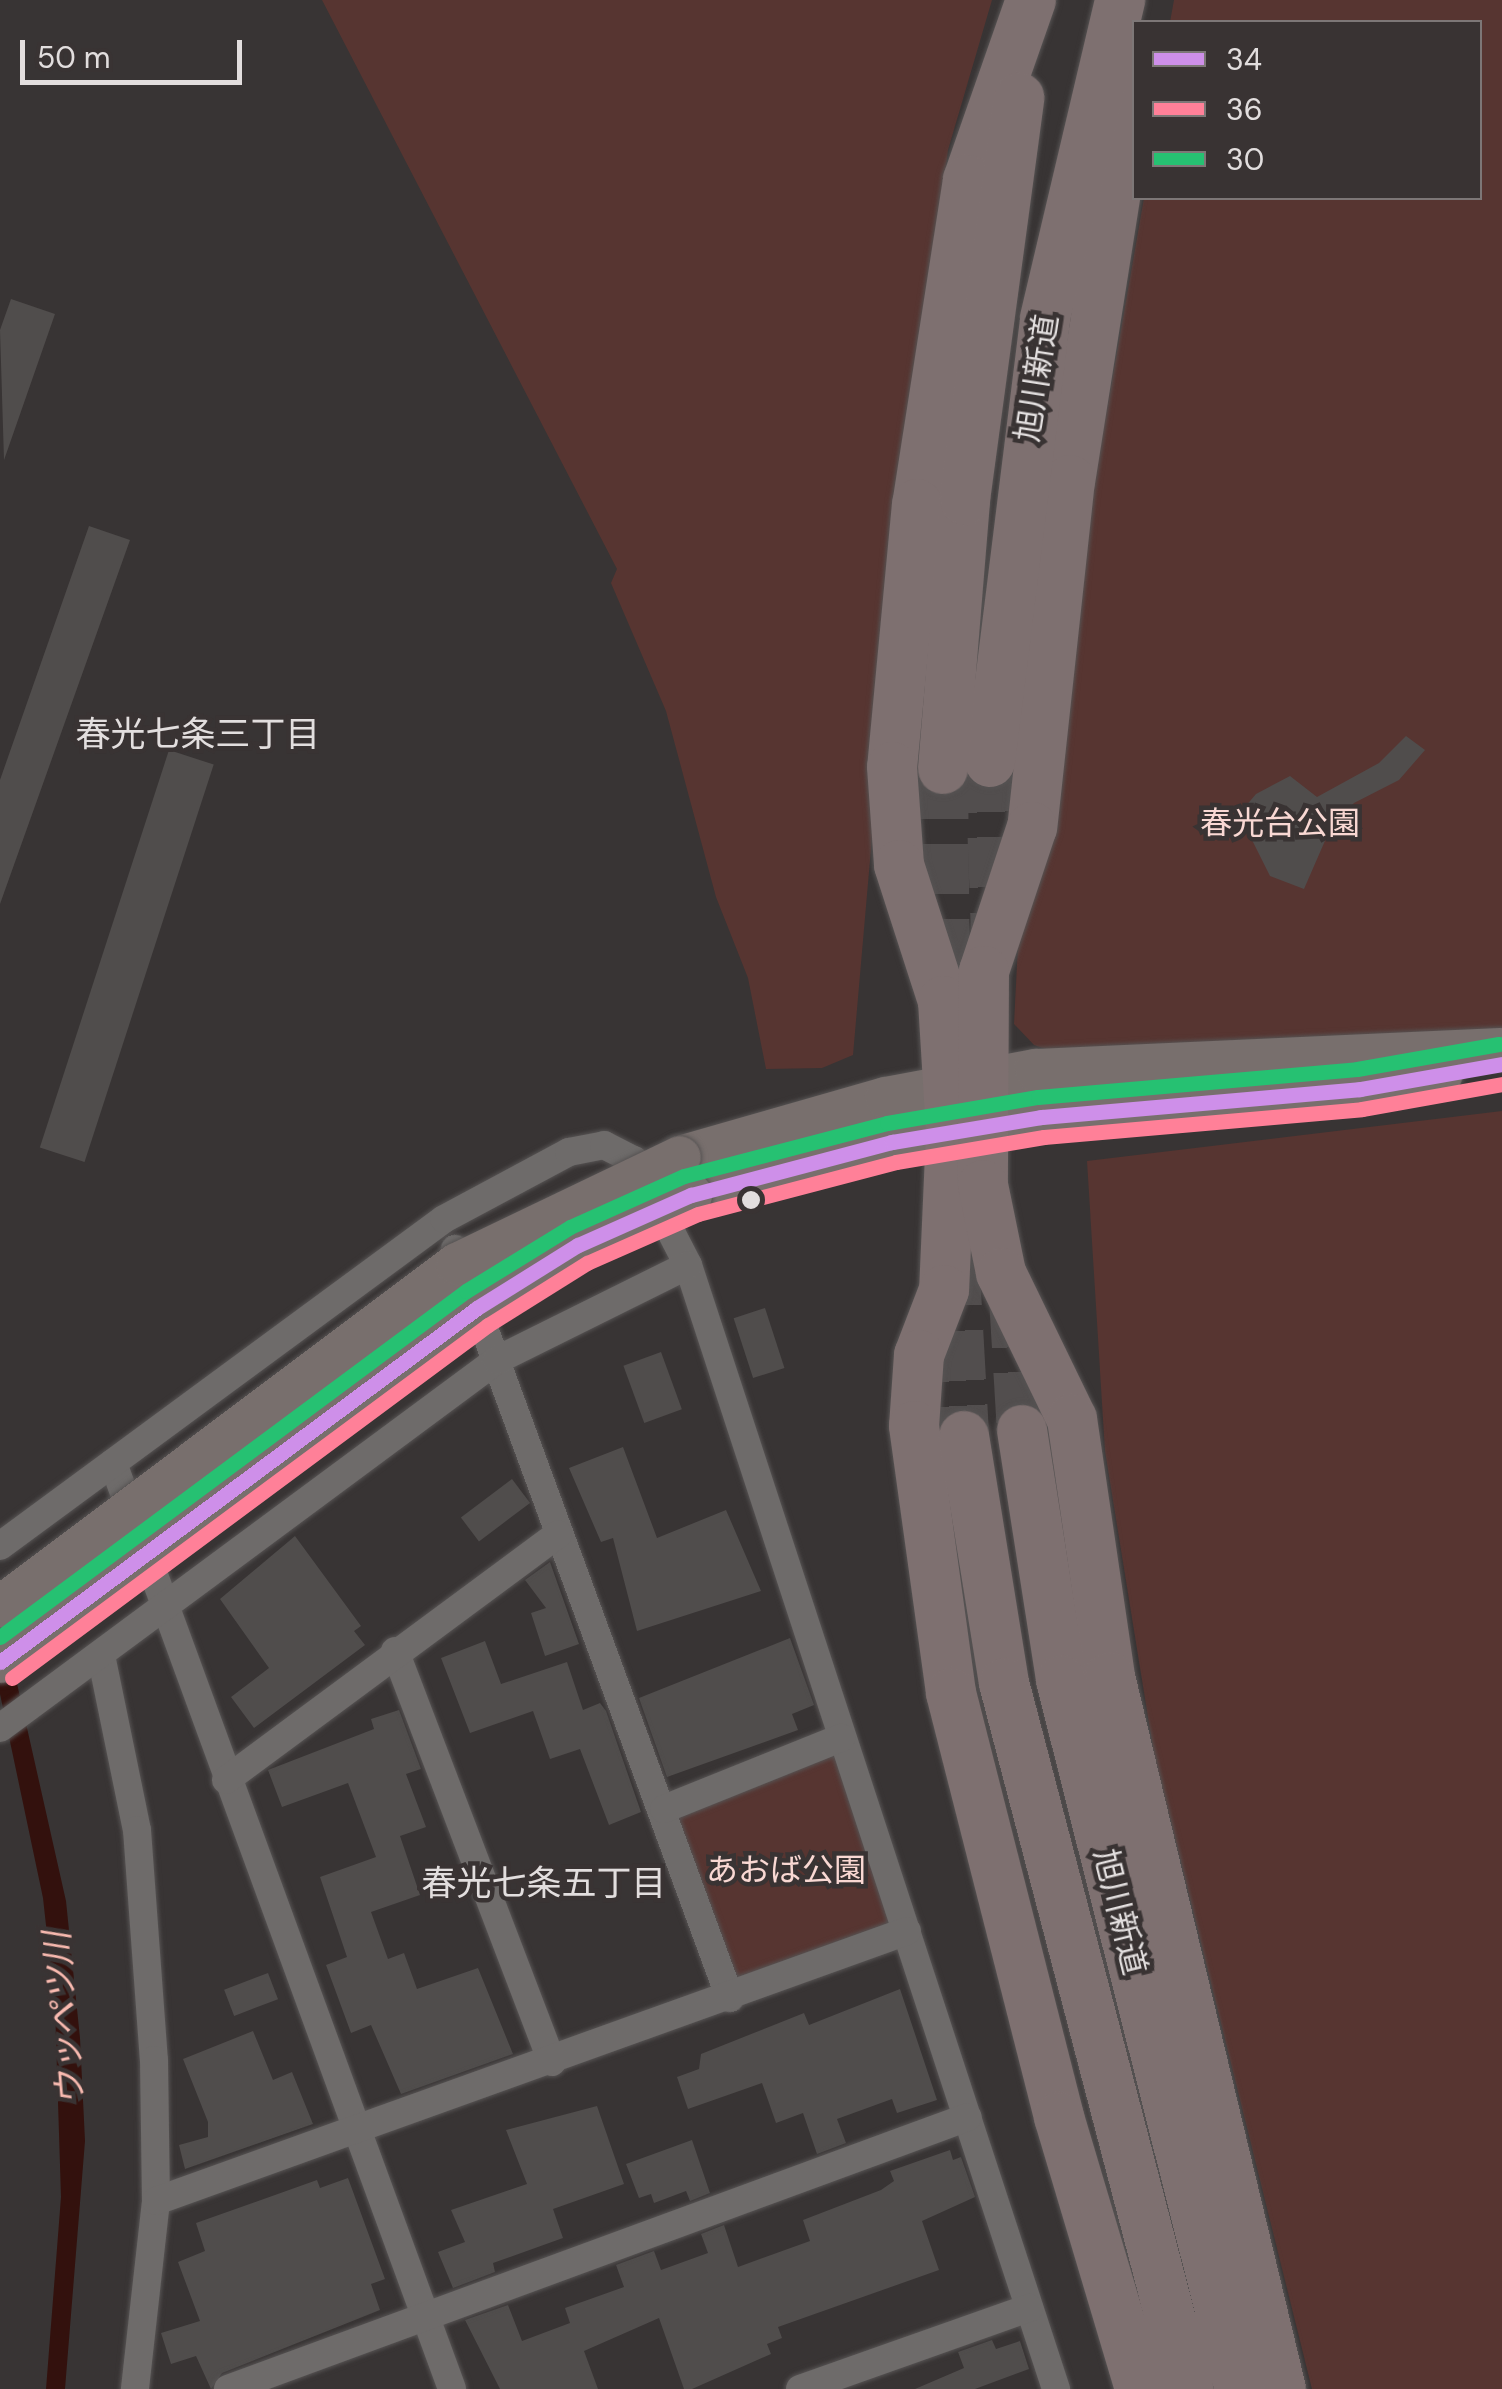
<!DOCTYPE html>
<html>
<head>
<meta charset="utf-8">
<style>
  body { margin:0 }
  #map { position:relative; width:1502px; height:2389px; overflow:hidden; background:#383434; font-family:"DM Sans","Noto Sans JP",sans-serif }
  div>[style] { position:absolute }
  .green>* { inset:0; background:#573531; transform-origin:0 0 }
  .water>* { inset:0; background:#33110d }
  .building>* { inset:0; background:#504d4c; transform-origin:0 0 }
  .highway-tunnel>* { height:50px; margin-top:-25px; transform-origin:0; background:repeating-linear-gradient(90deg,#524e4e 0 50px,transparent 0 75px) }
  .roads { filter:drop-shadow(0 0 2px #565353) drop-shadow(0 0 2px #565353) }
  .street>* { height:28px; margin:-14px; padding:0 14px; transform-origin:14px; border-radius:14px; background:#6e6b6a }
  .primary>* { height:42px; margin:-21px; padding:0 21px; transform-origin:21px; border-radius:21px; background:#786f6d }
  .highway>* { height:50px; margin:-25px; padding:0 25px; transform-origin:25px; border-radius:25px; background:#7e7070 }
  .bridges { filter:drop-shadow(0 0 2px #565353) drop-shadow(0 0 2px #565353) }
  .primary-bridge>* { height:42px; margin:-21px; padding:0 21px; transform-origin:21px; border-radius:21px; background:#786f6d }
  .bus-1>* { height:15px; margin:-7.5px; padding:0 7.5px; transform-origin:7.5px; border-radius:7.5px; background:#ce8fe9 }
  .bus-2>* { height:15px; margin:-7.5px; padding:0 7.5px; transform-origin:7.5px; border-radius:7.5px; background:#ff8098 }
  .bus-3>* { height:15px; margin:-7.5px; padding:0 7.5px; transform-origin:7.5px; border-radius:7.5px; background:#26c172 }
  .dots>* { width:28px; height:28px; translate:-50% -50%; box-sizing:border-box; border:5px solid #393333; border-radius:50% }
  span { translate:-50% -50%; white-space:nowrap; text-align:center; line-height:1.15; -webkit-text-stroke:9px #393333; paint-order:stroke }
  .street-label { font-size:32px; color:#e2dede }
  .park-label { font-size:32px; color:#f9d8d3 }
  .neighbourhood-label { font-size:35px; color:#e2dede }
  .water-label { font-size:35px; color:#f9bab0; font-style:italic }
  .legend { position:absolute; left:1132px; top:20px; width:350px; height:180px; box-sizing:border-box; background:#393333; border:2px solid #7d7777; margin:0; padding:12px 18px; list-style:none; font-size:30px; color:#e2dede }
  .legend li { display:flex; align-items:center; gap:20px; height:50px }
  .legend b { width:50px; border:2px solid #7d7777 }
  .scale { position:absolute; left:20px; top:40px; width:222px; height:45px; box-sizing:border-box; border:5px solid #e2dede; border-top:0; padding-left:12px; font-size:30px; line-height:35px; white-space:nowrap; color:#e2dede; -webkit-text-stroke:8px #393333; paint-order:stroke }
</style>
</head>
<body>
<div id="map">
  <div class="green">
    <div style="clip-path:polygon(322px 0,992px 0,948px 150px,893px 597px,853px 1055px,822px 1068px,766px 1069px,748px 978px,716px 897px,666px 711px,611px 583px,617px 569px)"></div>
    <div style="clip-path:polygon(1174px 0,1502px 0,1502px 1037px,1066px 1056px,1034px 1045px,1014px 1024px,1019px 925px,1057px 830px,1089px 512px,1144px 198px,1480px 198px,1480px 22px,1170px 22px)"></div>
    <div style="clip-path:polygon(1502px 1111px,1502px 2389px,1312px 2389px,1154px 1754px,1105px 1451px,1087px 1161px)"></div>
    <div style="left:841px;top:1738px;width:204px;height:191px;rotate:71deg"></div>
  </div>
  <div class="water">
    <div style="clip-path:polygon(0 1608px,66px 1901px,80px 2038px,85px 2141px,65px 2389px,46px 2389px,61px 2197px,55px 2007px,43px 1898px,0 1694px)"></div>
  </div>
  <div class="building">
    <div style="clip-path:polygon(11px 299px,55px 314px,4px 460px,0 330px)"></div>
    <div style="clip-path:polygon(89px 526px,130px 540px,0 904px,0 780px)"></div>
    <div style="clip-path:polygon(1406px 736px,1425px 750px,1399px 780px,1354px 803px,1331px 827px,1304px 889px,1270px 876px,1239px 814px,1256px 794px,1290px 776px,1317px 797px,1379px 763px)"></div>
    <div style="left:169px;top:750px;width:47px;height:418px;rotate:18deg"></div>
    <div style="left:765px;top:1308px;width:63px;height:33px;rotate:72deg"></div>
    <div style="left:661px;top:1352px;width:61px;height:40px;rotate:70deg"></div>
    <div style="clip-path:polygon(623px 1447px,657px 1538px,726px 1510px,761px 1591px,637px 1631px,613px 1538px,601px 1542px,569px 1468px)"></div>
    <div style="left:512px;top:1479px;width:30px;height:64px;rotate:53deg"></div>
    <div style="clip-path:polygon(295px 1536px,361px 1626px,354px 1631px,365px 1645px,254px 1728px,231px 1697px,269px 1668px,220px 1599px)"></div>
    <div style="clip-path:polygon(550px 1562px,579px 1644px,545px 1656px,531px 1613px,546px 1608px,525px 1580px)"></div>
    <div style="clip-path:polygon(790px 1638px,814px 1705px,792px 1714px,798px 1730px,667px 1777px,639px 1698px)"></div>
    <div style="clip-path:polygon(485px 1641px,501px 1684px,567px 1662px,583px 1710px,600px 1703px,606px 1711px,641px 1812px,609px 1825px,580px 1749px,550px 1759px,533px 1711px,470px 1733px,441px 1658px)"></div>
    <div style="clip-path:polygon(399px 1710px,421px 1769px,406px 1774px,426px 1827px,400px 1836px,420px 1895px,371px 1912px,388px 1959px,404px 1953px,417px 1989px,478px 1968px,513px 2054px,401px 2094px,371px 2025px,351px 2033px,326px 1965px,347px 1957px,320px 1877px,376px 1857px,348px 1783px,282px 1807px,268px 1770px,374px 1729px,371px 1719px)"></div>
    <div style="left:268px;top:1973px;width:28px;height:47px;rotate:69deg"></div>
    <div style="clip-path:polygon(900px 1989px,937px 2100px,897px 2113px,892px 2099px,837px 2119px,846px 2143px,817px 2154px,803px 2113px,776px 2123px,762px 2083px,688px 2109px,677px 2077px,699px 2069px,701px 2054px,804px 2013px,809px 2025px)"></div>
    <div style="clip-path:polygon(253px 2031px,273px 2080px,292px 2072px,313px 2124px,185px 2169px,179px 2145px,208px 2137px,208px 2122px,183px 2059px)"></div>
    <div style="clip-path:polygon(597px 2106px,624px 2184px,553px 2209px,563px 2238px,493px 2263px,495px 2272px,453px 2288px,438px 2252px,465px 2242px,451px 2210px,527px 2184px,506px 2130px)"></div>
    <div style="clip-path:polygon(692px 2140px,710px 2193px,690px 2201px,686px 2191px,654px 2203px,651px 2194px,639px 2198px,626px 2164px)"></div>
    <div style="clip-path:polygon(950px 2150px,953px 2160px,961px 2157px,975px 2197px,922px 2221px,939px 2270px,778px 2327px,782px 2338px,767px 2344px,771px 2354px,692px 2389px,684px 2389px,659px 2318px,584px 2351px,598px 2389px,500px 2389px,465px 2320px,508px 2305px,522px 2341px,570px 2323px,565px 2308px,624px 2287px,616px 2265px,654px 2251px,661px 2270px,708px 2253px,701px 2234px,724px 2225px,738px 2267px,810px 2241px,803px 2220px,881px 2190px,894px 2181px,890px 2171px)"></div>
    <div style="clip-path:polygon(348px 2178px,385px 2279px,371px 2284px,380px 2310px,222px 2373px,211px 2389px,196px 2356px,171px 2364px,161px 2333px,200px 2321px,178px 2262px,205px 2251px,196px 2223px,317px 2180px,320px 2188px)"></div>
    <div style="clip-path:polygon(992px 2340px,996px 2349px,1020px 2341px,1029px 2369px,975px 2389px,915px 2389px,964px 2368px,958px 2352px)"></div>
  </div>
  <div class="highway-tunnel">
    <div style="left:990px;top:762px;width:170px;rotate:88deg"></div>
    <div style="left:943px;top:769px;width:222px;rotate:89.5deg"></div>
    <div style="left:954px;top:1256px;width:180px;rotate:86.8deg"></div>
    <div style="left:1014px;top:1297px;width:133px;rotate:86.6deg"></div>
  </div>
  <div class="roads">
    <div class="street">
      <div style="left:455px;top:1249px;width:798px;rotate:69.84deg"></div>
      <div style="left:113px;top:1463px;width:986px;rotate:69.89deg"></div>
      <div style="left:0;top:1546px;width:551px;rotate:-36.37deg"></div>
      <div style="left:444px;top:1219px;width:142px;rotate:-28.2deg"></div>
      <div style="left:569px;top:1152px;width:36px;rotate:-11deg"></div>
      <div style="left:604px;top:1145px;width:34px;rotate:27deg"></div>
      <div style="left:634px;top:1160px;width:118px;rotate:62.8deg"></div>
      <div style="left:688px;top:1265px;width:1183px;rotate:71.87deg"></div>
      <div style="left:395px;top:1651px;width:440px;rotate:69.1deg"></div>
      <div style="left:101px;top:1655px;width:179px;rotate:78.4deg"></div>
      <div style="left:137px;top:1830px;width:231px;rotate:85.8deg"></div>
      <div style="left:154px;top:2060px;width:141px;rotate:89.2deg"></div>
      <div style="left:156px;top:2201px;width:189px;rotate:96.4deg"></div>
      <div style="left:0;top:1728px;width:618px;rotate:-36.52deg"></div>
      <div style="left:497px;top:1360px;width:213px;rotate:-26.4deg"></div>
      <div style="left:226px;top:1780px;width:413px;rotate:-36.5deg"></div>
      <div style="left:664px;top:1809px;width:191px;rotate:-21.9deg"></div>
      <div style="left:156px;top:2201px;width:798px;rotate:-19.77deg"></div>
      <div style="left:228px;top:2389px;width:788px;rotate:-20.18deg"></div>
      <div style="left:800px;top:2389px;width:243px;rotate:-19.5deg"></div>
    </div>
    <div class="primary">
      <div style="left:680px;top:1157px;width:214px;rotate:-16deg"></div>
      <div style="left:886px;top:1098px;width:153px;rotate:-10.6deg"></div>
      <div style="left:1036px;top:1070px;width:466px;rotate:-2.6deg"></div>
      <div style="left:691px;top:1195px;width:208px;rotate:-14.8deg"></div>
      <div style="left:892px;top:1142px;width:151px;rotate:-9.5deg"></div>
      <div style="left:1041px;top:1117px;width:403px;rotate:-6.1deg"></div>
    </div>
    <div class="highway">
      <div style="left:1031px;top:0;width:191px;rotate:109.3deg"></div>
      <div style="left:968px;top:180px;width:328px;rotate:98.9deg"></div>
      <div style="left:917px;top:504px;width:264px;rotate:95.4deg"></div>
      <div style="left:892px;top:767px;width:98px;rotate:85.9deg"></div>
      <div style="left:899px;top:865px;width:143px;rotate:72.1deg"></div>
      <div style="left:943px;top:1001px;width:131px;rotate:86.5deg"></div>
      <div style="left:951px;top:1132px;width:158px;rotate:92.5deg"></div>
      <div style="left:944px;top:1290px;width:70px;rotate:111deg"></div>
      <div style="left:919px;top:1355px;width:71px;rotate:94deg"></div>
      <div style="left:914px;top:1426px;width:270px;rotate:82.1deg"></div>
      <div style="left:951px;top:1693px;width:438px;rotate:75.7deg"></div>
      <div style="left:1059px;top:2117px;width:284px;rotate:73.4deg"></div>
      <div style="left:1134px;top:78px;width:407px;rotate:99deg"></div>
      <div style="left:1070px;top:480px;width:349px;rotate:96.2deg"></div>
      <div style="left:1032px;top:827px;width:152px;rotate:108.4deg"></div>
      <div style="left:984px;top:971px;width:214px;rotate:90.3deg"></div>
      <div style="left:983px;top:1185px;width:90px;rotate:78.4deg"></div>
      <div style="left:1001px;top:1273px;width:162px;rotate:64.1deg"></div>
      <div style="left:1072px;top:1419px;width:261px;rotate:81.6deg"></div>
      <div style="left:1110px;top:1677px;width:732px;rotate:76.5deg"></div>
      <div style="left:990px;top:762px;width:447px;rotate:-82.9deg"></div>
      <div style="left:1045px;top:318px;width:327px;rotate:-76.7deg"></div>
      <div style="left:943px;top:769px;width:270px;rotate:-85.3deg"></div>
      <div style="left:965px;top:500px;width:406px;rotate:-82.3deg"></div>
      <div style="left:1022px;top:1430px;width:253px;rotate:81.1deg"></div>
      <div style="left:1061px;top:1680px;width:731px;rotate:75.83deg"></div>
      <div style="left:964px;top:1436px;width:250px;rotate:80.8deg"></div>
      <div style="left:1004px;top:1683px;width:730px;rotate:75.32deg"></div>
    </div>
  </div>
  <div class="bridges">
    <div class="primary-bridge">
      <div style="left:0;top:1607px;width:571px;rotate:-36.89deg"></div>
      <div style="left:457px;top:1264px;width:247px;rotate:-25.6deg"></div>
      <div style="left:0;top:1662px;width:594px;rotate:-36.58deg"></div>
      <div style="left:477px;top:1308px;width:119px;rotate:-32deg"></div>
      <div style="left:578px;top:1245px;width:124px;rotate:-23.9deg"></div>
    </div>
  </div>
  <div class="bus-1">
    <div style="left:0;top:1662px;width:594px;rotate:-36.58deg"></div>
    <div style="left:477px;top:1308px;width:119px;rotate:-32deg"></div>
    <div style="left:578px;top:1245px;width:124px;rotate:-23.9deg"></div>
    <div style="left:691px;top:1195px;width:208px;rotate:-14.8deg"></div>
    <div style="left:892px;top:1142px;width:151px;rotate:-9.5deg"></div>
    <div style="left:1041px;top:1117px;width:320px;rotate:-5deg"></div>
    <div style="left:1360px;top:1089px;width:144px;rotate:-10deg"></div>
  </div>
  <div class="bus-2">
    <div style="left:12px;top:1678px;width:593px;rotate:-36.56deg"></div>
    <div style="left:488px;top:1325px;width:117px;rotate:-32.1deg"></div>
    <div style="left:587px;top:1263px;width:121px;rotate:-23.8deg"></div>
    <div style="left:698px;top:1214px;width:205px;rotate:-14.7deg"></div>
    <div style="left:896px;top:1162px;width:150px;rotate:-9.6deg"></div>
    <div style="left:1044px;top:1137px;width:319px;rotate:-5deg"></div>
    <div style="left:1362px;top:1109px;width:142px;rotate:-10.1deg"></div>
  </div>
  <div class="bus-3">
    <div style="left:0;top:1637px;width:580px;rotate:-36.59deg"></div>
    <div style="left:466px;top:1291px;width:122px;rotate:-31.6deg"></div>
    <div style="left:570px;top:1227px;width:125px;rotate:-24.1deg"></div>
    <div style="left:684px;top:1176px;width:210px;rotate:-14.6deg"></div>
    <div style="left:887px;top:1123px;width:153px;rotate:-9.8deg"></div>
    <div style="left:1038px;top:1097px;width:320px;rotate:-5deg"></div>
    <div style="left:1357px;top:1069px;width:144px;rotate:-10deg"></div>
  </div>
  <div class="dots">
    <div style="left:751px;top:1200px;background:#e2dede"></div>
  </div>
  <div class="street-label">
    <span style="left:1037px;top:378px;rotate:-81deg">旭川新道</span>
    <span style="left:1120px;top:1912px;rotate:76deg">旭川新道</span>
  </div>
  <div class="park-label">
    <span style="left:1280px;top:823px">春光台公園</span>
    <span style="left:786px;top:1870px">あおば公園</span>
  </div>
  <div class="neighbourhood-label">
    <span style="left:198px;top:734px">春光七条三丁目</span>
    <span style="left:544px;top:1883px">春光七条五丁目</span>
  </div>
  <div class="water-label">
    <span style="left:64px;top:2019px;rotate:-95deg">ウッペツ川</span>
  </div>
  <ul class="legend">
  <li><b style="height:12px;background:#ce8fe9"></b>34</li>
  <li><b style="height:12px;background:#ff8098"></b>36</li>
  <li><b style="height:12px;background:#26c172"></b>30</li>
  </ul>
  <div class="scale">50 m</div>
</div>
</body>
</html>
